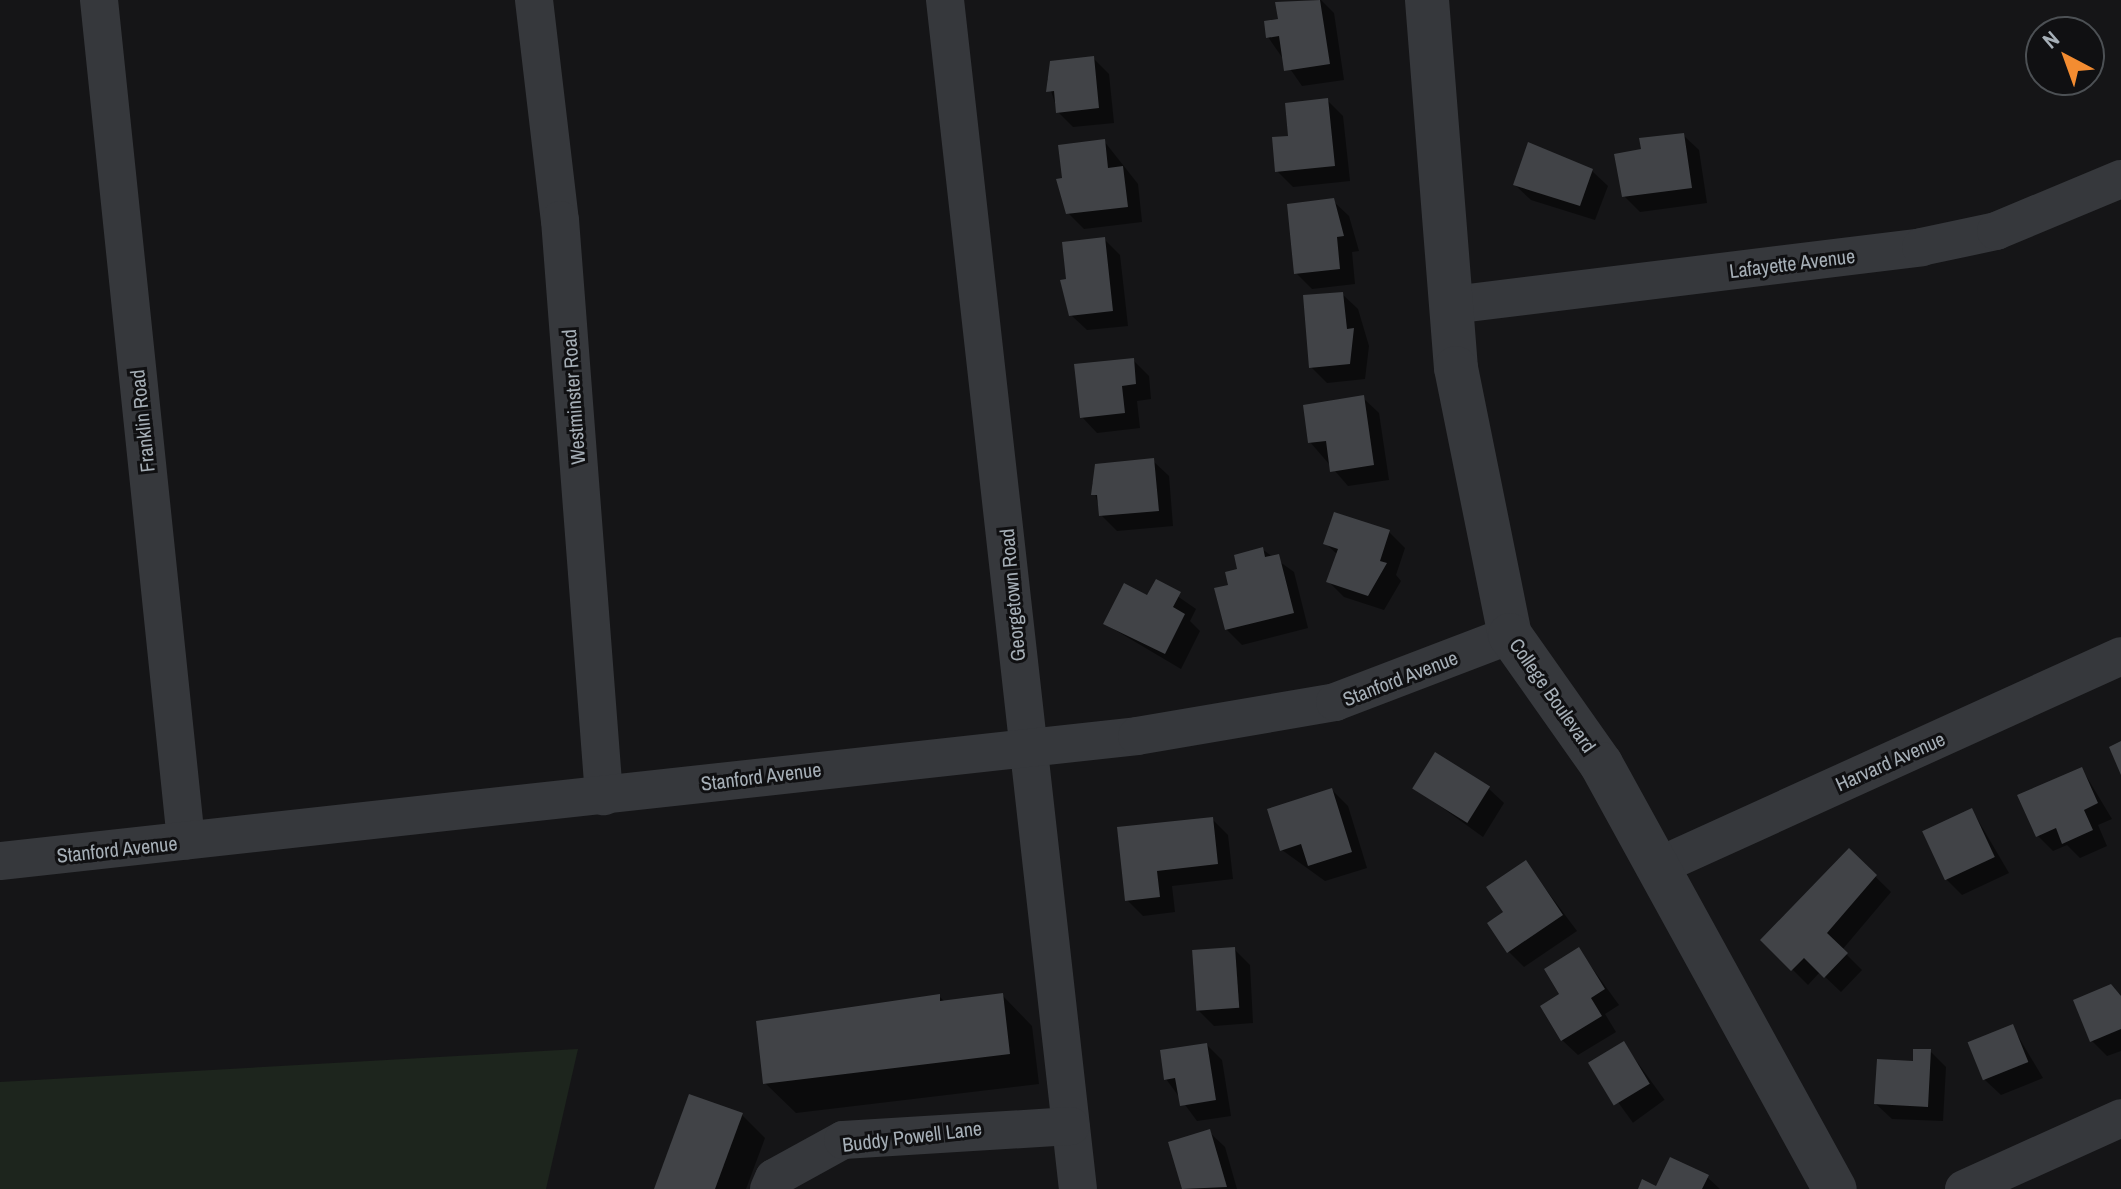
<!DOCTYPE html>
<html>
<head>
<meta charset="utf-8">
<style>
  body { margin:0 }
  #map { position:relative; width:2121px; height:1189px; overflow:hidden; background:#151517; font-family:"Archivo Narrow",sans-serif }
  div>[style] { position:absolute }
  .green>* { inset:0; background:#1d251d }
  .shadow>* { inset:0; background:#0007; transform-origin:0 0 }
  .building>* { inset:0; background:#414347; transform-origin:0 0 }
  .minor>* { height:38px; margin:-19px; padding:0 19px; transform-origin:19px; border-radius:19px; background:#36383c }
  .tertiary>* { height:44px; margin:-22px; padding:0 22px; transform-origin:22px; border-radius:22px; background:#36383c }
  span { translate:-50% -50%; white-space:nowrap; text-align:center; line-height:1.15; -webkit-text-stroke:6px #101012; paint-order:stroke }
  .street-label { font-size:20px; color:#a6afb7 }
  .north { position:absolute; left:2025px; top:16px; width:80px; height:80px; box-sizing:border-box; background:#101012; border:2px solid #4c5054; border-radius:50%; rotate:319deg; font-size:22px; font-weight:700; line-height:32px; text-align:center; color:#a6afb7 }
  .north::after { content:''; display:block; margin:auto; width:28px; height:36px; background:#f38c31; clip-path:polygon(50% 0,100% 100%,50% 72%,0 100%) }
</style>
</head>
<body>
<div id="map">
  <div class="green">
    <div style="clip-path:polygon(578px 1049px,546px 1189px,0 1189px,0 1082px)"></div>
  </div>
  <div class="shadow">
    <div style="clip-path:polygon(1321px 0,1334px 13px,1344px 80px,1302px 86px,1268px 37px,1280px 21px,1277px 4px)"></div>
    <div style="clip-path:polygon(1093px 58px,1109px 74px,1114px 123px,1073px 127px,1058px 112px,1047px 79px)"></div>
    <div style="clip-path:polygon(1327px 100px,1343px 116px,1350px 181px,1293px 187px,1277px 171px)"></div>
    <div style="clip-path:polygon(1683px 135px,1699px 150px,1707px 203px,1640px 212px,1624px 196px)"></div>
    <div style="clip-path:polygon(1104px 141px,1138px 184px,1142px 222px,1084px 229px,1068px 213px,1065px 180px)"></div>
    <div style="clip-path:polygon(1592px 171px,1608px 186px,1595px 220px,1531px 200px,1515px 185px)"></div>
    <div style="clip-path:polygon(1333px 201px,1349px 216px,1359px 251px,1352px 252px,1355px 284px,1312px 289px,1296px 273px)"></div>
    <div style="clip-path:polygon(1105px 240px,1120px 255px,1128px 326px,1087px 330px,1071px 315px)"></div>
    <div style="clip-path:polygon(1342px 294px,1358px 309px,1369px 346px,1365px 379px,1327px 383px,1311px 367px)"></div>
    <div style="clip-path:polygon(1133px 360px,1149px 376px,1151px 399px,1137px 401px,1140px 428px,1097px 433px,1082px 417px)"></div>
    <div style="clip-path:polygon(1363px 398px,1379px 413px,1389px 480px,1348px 486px,1310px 442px)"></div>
    <div style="clip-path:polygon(1153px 461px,1169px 476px,1173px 526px,1117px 531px,1101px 515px,1092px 483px)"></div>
    <div style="clip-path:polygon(1389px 532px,1405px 548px,1396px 575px,1401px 581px,1384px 610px,1344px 597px,1329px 582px,1338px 555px,1325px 543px)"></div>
    <div style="clip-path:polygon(1262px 549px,1294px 572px,1308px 628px,1242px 645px,1226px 629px,1230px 586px)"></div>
    <div style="clip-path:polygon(1157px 582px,1196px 609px,1190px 621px,1200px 631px,1181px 669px,1105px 624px,1148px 597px)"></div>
    <div style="clip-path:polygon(2082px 769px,2112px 819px,2098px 825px,2107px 846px,2080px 858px,2067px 845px,2053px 851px,2037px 835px)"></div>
    <div style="clip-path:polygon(1415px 788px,1488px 788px,1504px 803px,1483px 837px)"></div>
    <div style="clip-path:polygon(1332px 790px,1348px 806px,1367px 868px,1325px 881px,1282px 850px)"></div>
    <div style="clip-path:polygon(1972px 810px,2009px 873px,1962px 895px,1946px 879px)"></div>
    <div style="clip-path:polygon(1212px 819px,1228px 835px,1233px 879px,1172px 886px,1175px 912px,1143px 916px,1127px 900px,1119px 829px)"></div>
    <div style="clip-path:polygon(1849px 851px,1891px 892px,1842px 950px,1862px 970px,1841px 992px,1820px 972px,1808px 985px,1763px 940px)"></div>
    <div style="clip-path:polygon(1526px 863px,1577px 931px,1524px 967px,1509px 952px,1506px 912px)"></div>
    <div style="clip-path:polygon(1234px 949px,1250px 965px,1253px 1023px,1214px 1026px,1198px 1010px)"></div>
    <div style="clip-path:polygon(1579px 950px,1619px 1005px,1605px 1014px,1616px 1032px,1578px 1055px,1562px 1040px,1562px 995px)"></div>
    <div style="clip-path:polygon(1002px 995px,1032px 1026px,1039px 1084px,796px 1113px,765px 1083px,939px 996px,945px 1002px)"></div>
    <div style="clip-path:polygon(2121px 996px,2121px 1051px,2107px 1056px,2092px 1041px)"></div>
    <div style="clip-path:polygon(2012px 1026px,2043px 1078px,2001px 1095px,1985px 1080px)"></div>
    <div style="left:1624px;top:1044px;width:69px;height:39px;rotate:54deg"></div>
    <div style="clip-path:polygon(1207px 1045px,1222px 1060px,1231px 1116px,1197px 1121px,1166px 1079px)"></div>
    <div style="clip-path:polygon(1930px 1051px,1946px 1067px,1943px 1121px,1892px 1119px,1876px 1104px)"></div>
    <div style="clip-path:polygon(742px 1115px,765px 1138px,746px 1189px,656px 1189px)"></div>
    <div style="clip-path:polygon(1209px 1132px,1225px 1147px,1237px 1189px,1184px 1189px,1170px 1144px)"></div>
    <div style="clip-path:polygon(1707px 1177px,1720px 1189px,1640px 1189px,1657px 1189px)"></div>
  </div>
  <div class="building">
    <div style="clip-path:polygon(1320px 0,1330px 64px,1284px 71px,1279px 36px,1266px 38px,1264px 21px,1278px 19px,1275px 2px)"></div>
    <div style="clip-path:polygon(1094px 56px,1099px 108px,1056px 113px,1054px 91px,1046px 92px,1050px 61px)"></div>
    <div style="clip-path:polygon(1328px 98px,1335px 166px,1275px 172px,1272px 137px,1288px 136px,1285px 103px)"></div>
    <div style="clip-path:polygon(1684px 133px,1692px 188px,1622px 197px,1614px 154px,1641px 149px,1639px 138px)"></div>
    <div style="clip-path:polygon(1105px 139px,1108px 168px,1123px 166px,1128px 207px,1066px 214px,1056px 179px,1062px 178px,1058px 145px)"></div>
    <div style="clip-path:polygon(1528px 142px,1593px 169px,1580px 206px,1513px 185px)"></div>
    <div style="clip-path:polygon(1334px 198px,1344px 236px,1337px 237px,1340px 269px,1294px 274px,1287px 204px)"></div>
    <div style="clip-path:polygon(1105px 237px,1113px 311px,1069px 316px,1060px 280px,1066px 279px,1062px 242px)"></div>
    <div style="clip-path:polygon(1343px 292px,1347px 329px,1354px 328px,1350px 364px,1309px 368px,1303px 295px)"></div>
    <div style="clip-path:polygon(1134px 358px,1136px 384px,1122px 386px,1125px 413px,1080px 418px,1074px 364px)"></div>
    <div style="clip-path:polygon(1364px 395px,1374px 465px,1330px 472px,1326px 441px,1308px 443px,1303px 405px)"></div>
    <div style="clip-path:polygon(1154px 458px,1159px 511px,1099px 516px,1097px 495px,1091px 495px,1095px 464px)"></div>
    <div style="clip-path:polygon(1334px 512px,1390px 530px,1380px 561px,1387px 563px,1368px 596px,1326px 582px,1338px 549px,1323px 544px)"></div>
    <div style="clip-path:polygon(1263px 547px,1265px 557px,1279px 554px,1294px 613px,1225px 630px,1214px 588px,1228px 585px,1225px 572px,1237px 569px,1234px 555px)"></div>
    <div style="clip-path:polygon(1156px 579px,1181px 592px,1173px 607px,1185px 614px,1165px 654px,1103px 624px,1124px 583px,1147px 595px)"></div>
    <div style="clip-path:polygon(2121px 741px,2121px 775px,2109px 747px)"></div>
    <div style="left:1435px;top:752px;width:65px;height:43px;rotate:32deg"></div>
    <div style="clip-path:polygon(2082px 767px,2098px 803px,2084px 810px,2093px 830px,2062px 844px,2056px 828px,2036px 837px,2017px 795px)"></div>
    <div style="clip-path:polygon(1332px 788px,1352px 852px,1308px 866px,1301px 844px,1280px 851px,1267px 809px)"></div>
    <div style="left:1972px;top:808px;width:54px;height:55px;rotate:65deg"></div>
    <div style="clip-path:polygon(1213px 817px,1218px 864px,1157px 871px,1160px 897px,1125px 901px,1117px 827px)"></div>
    <div style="clip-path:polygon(1849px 848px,1877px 875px,1827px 933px,1848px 953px,1824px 978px,1804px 958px,1791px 971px,1760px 940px)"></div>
    <div style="clip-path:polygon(1526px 860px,1563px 915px,1507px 953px,1487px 923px,1503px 912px,1486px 887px)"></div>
    <div style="left:1235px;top:947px;width:61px;height:43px;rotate:86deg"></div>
    <div style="clip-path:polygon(1579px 947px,1605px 989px,1591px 998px,1602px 1016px,1561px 1041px,1540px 1006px,1559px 994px,1544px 969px)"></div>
    <div style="clip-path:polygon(2111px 984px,2121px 996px,2121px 1029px,2090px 1042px,2073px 1000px)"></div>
    <div style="clip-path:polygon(1003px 993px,1010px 1054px,763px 1084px,756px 1021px,940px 994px,940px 1001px)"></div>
    <div style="left:2013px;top:1024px;width:41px;height:49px;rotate:68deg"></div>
    <div style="left:1624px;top:1041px;width:50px;height:42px;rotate:59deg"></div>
    <div style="clip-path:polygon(1207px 1043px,1216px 1100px,1180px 1106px,1175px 1078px,1164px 1080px,1160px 1050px)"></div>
    <div style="clip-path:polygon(1913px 1049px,1931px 1049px,1928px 1107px,1874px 1104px,1877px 1059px,1913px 1061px)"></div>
    <div style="clip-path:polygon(689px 1094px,743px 1113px,715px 1189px,654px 1189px)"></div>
    <div style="clip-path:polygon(1210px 1129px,1227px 1187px,1182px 1189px,1168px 1142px)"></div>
    <div style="clip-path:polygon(1670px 1157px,1709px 1175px,1702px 1189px,1638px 1189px,1642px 1179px,1656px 1186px)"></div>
  </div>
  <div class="minor">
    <div style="left:99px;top:0;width:845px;rotate:84.09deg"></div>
    <div style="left:534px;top:0;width:222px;rotate:83.3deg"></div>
    <div style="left:560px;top:220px;width:578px;rotate:85.63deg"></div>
    <div style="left:945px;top:0;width:1196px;rotate:83.62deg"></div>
    <div style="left:1452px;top:305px;width:473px;rotate:-7deg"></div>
    <div style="left:1921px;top:247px;width:77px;rotate:-12deg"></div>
    <div style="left:1996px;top:231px;width:135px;rotate:-22.6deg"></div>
    <div style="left:0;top:861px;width:1144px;rotate:-6.27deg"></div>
    <div style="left:1137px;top:736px;width:201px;rotate:-9.7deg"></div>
    <div style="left:1335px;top:702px;width:187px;rotate:-20.9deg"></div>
    <div style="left:1659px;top:866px;width:507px;rotate:-24.44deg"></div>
    <div style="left:769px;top:1189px;width:12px;rotate:-66deg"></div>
    <div style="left:774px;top:1178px;width:79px;rotate:-28.8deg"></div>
    <div style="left:843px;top:1140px;width:228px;rotate:-3.5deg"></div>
    <div style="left:1964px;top:1189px;width:172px;rotate:-24.3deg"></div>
  </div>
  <div class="tertiary">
    <div style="left:1427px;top:0;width:369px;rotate:85.5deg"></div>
    <div style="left:1456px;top:368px;width:272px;rotate:78.6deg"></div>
    <div style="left:1510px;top:635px;width:158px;rotate:54.8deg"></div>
    <div style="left:1601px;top:764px;width:485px;rotate:61.2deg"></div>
  </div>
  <div class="street-label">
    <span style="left:1792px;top:263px;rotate:-7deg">Lafayette Avenue</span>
    <span style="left:573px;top:397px;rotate:-94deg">Westminster Road</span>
    <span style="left:142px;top:421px;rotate:-96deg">Franklin Road</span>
    <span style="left:1012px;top:595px;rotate:-95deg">Georgetown Road</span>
    <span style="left:1400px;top:678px;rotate:-21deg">Stanford Avenue</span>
    <span style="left:1553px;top:695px;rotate:55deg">College Boulevard</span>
    <span style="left:1890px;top:761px;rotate:-24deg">Harvard Avenue</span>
    <span style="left:761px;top:776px;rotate:-7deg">Stanford Avenue</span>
    <span style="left:117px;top:849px;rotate:-6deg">Stanford Avenue</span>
    <span style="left:912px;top:1136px;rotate:-7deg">Buddy Powell Lane</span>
  </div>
  <div class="north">N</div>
</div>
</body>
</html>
